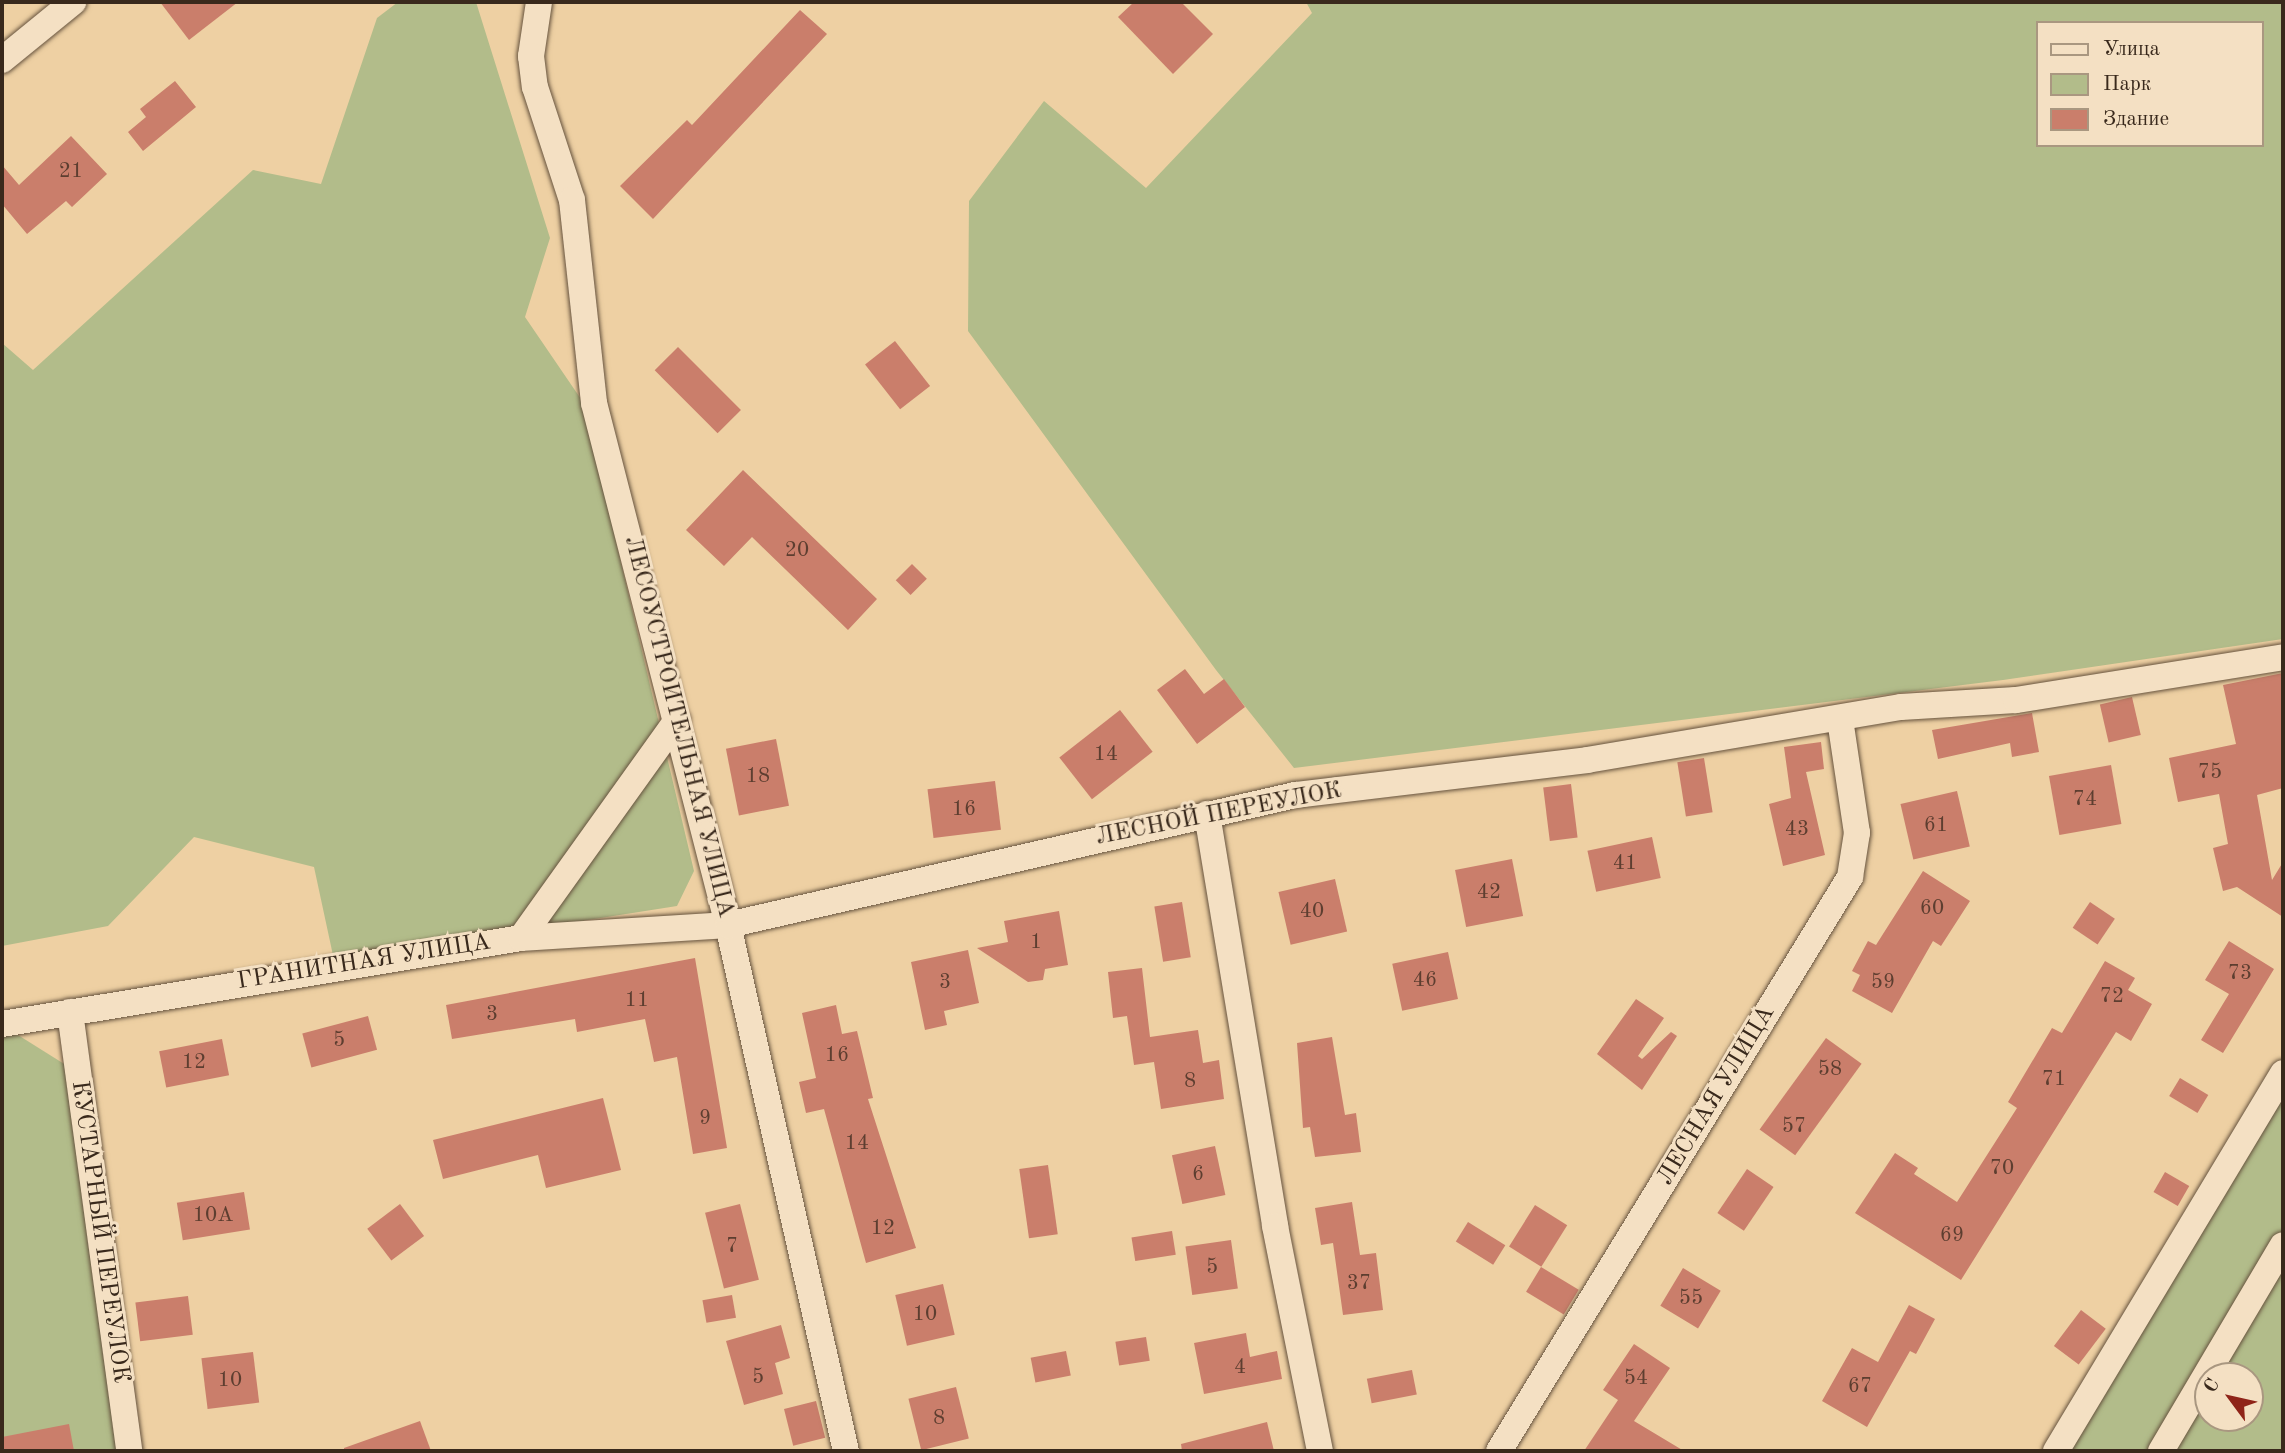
<!DOCTYPE html>
<html>
<head>
<meta charset="utf-8">
<style>
  body { margin:0 }
  #map { position:relative; width:2285px; height:1453px; overflow:hidden; background:#eed0a3; font-family:"Old Standard TT",serif }
  div>[style] { position:absolute }
  .green>* { inset:0; background:#b2bc8a }
  .building>* { inset:0; background:#ca7e6b; transform-origin:0 0 }
  .roads { filter:drop-shadow(0 0 2px #66533e) drop-shadow(0 0 2px #66533e) }
  .street>* { height:26px; margin:-13px; padding:0 13px; transform-origin:13px; border-radius:13px; background:#f4e0c3 }
  span { translate:-50% -50%; white-space:nowrap; text-align:center; line-height:1.15; -webkit-text-stroke:6px #f4e0c3; paint-order:stroke }
  .number-label { font-size:21px; color:#5d3e30 }
  .number-label span { -webkit-text-stroke-width:0 }
  .street-label { font-size:24px; color:#39291c }
  .frame { position:absolute; inset:0; border:4px solid #39291c; pointer-events:none }
  .legend { position:absolute; left:2036px; top:21px; width:228px; height:126px; box-sizing:border-box; background:#f4e0c3; border:2px solid #a99780; margin:0; padding:9px 12px; list-style:none; font-size:21px; color:#39291c }
  .legend li { display:flex; align-items:center; gap:14px; height:35px }
  .legend b { width:35px; border:2px solid #a99780 }
  .north { position:absolute; left:2194px; top:1362px; width:70px; height:70px; box-sizing:border-box; background:#f4e0c3; border:2px solid #a99780; border-radius:50%; rotate:303deg; font-size:19px; font-weight:700; line-height:28px; text-align:center; color:#39291c }
  .north::after { content:''; display:block; margin:auto; width:24px; height:32px; background:#8f2418; clip-path:polygon(50% 0,100% 100%,50% 72%,0 100%) }
</style>
</head>
<body>
<div id="map">
  <div class="green">
    <div style="clip-path:polygon(398px 2px,476px 2px,550px 238px,525px 317px,583px 402px,694px 871px,677px 906px,334px 960px,314px 867px,194px 837px,108px 926px,2px 946px,2px 343px,33px 370px,253px 170px,321px 184px,377px 18px)"></div>
    <div style="clip-path:polygon(evenodd,1306px 2px,2283px 2px,2283px 639px,2003px 680px,1294px 768px,1216px 670px,968px 331px,969px 201px,1044px 101px,1146px 188px,1312px 13px,1306px 2px,2038px 23px,2262px 23px,2262px 145px,2038px 145px,2038px 23px)"></div>
    <div style="clip-path:polygon(2px 1025px,77px 1072px,129px 1451px,2px 1451px)"></div>
    <div style="clip-path:polygon(evenodd,2283px 1082px,2283px 1451px,2058px 1451px,2283px 1082px,2208px 1376px,2250px 1376px,2250px 1418px,2208px 1418px,2208px 1376px)"></div>
  </div>
  <div class="building">
    <div style="clip-path:polygon(160px 2px,238px 2px,189px 40px)"></div>
    <div style="clip-path:polygon(1134px 2px,1181px 2px,1213px 34px,1173px 74px,1118px 17px)"></div>
    <div style="clip-path:polygon(800px 10px,827px 34px,653px 219px,620px 186px,687px 120px,692px 125px)"></div>
    <div style="clip-path:polygon(175px 81px,196px 107px,143px 151px,128px 132px,146px 117px,140px 109px)"></div>
    <div style="clip-path:polygon(71px 136px,107px 174px,72px 207px,66px 201px,27px 234px,2px 204px,2px 165px,19px 185px)"></div>
    <div style="left:895px;top:341px;width:57px;height:38px;rotate:52deg"></div>
    <div style="left:678px;top:347px;width:89px;height:33px;rotate:45deg"></div>
    <div style="clip-path:polygon(743px 470px,877px 599px,848px 630px,752px 537px,724px 566px,686px 530px)"></div>
    <div style="left:912px;top:564px;width:21px;height:23px;rotate:45deg"></div>
    <div style="clip-path:polygon(1185px 669px,1204px 694px,1224px 679px,1245px 707px,1197px 744px,1157px 690px)"></div>
    <div style="clip-path:polygon(2283px 673px,2283px 788px,2257px 795px,2272px 880px,2283px 862px,2283px 917px,2237px 887px,2223px 891px,2213px 848px,2228px 844px,2219px 794px,2178px 802px,2169px 758px,2236px 744px,2223px 685px)"></div>
    <div style="left:2132px;top:697px;width:39px;height:33px;rotate:77deg"></div>
    <div style="left:1120px;top:710px;width:53px;height:77px;rotate:52deg"></div>
    <div style="clip-path:polygon(2032px 713px,2039px 752px,2012px 757px,2010px 743px,1938px 759px,1932px 730px)"></div>
    <div style="left:776px;top:739px;width:68px;height:51px;rotate:79deg"></div>
    <div style="clip-path:polygon(1821px 742px,1824px 769px,1806px 772px,1825px 855px,1783px 866px,1769px 804px,1791px 798px,1784px 747px)"></div>
    <div style="left:1704px;top:758px;width:55px;height:27px;rotate:81deg"></div>
    <div style="left:2111px;top:765px;width:60px;height:63px;rotate:80deg"></div>
    <div style="left:995px;top:781px;width:49px;height:68px;rotate:83deg"></div>
    <div style="left:1571px;top:784px;width:54px;height:28px;rotate:83deg"></div>
    <div style="left:1957px;top:791px;width:57px;height:58px;rotate:77deg"></div>
    <div style="left:1652px;top:837px;width:42px;height:66px;rotate:78deg"></div>
    <div style="left:1512px;top:859px;width:58px;height:58px;rotate:79deg"></div>
    <div style="clip-path:polygon(1923px 871px,1970px 901px,1941px 946px,1933px 941px,1892px 1013px,1852px 991px,1860px 975px,1852px 971px,1868px 941px,1876px 945px)"></div>
    <div style="left:1335px;top:879px;width:54px;height:58px;rotate:77deg"></div>
    <div style="left:1182px;top:902px;width:56px;height:28px;rotate:81deg"></div>
    <div style="left:2090px;top:902px;width:30px;height:31px;rotate:34deg"></div>
    <div style="clip-path:polygon(1059px 911px,1068px 965px,1045px 969px,1043px 980px,1028px 982px,977px 948px,1008px 942px,1004px 921px)"></div>
    <div style="clip-path:polygon(2229px 941px,2274px 969px,2223px 1053px,2201px 1040px,2229px 994px,2205px 980px)"></div>
    <div style="clip-path:polygon(968px 950px,979px 1003px,944px 1011px,947px 1025px,925px 1030px,911px 962px)"></div>
    <div style="left:1448px;top:952px;width:48px;height:57px;rotate:78deg"></div>
    <div style="clip-path:polygon(695px 958px,727px 1148px,693px 1154px,677px 1057px,654px 1062px,645px 1019px,577px 1032px,575px 1019px,452px 1039px,446px 1005px)"></div>
    <div style="clip-path:polygon(2105px 961px,2135px 978px,2128px 990px,2152px 1004px,2131px 1041px,2116px 1032px,1961px 1280px,1855px 1213px,1895px 1153px,1918px 1168px,1914px 1174px,1957px 1202px,2017px 1108px,2008px 1102px,2052px 1028px,2062px 1033px)"></div>
    <div style="clip-path:polygon(1142px 968px,1150px 1037px,1198px 1030px,1203px 1063px,1219px 1060px,1224px 1099px,1161px 1109px,1154px 1062px,1134px 1065px,1127px 1016px,1113px 1018px,1108px 972px)"></div>
    <div style="clip-path:polygon(1636px 999px,1664px 1018px,1638px 1056px,1642px 1059px,1671px 1032px,1677px 1036px,1642px 1090px,1597px 1054px)"></div>
    <div style="clip-path:polygon(836px 1005px,842px 1034px,857px 1031px,873px 1098px,868px 1099px,916px 1248px,866px 1263px,824px 1109px,806px 1113px,799px 1082px,816px 1078px,802px 1013px)"></div>
    <div style="left:368px;top:1016px;width:35px;height:68px;rotate:75deg"></div>
    <div style="clip-path:polygon(1332px 1037px,1345px 1115px,1356px 1113px,1361px 1152px,1315px 1157px,1310px 1127px,1303px 1128px,1297px 1043px)"></div>
    <div style="left:1826px;top:1038px;width:44px;height:113px;rotate:36deg"></div>
    <div style="left:222px;top:1039px;width:37px;height:64px;rotate:79deg"></div>
    <div style="left:2180px;top:1078px;width:33px;height:21px;rotate:31deg"></div>
    <div style="clip-path:polygon(603px 1098px,621px 1170px,546px 1188px,538px 1155px,443px 1179px,433px 1140px)"></div>
    <div style="left:1215px;top:1146px;width:50px;height:44px;rotate:78deg"></div>
    <div style="left:1048px;top:1165px;width:70px;height:29px;rotate:82deg"></div>
    <div style="left:1747px;top:1169px;width:32px;height:53px;rotate:34deg"></div>
    <div style="left:2165px;top:1172px;width:28px;height:23px;rotate:30deg"></div>
    <div style="left:244px;top:1192px;width:38px;height:68px;rotate:81deg"></div>
    <div style="clip-path:polygon(1352px 1202px,1360px 1255px,1376px 1253px,1383px 1310px,1343px 1315px,1333px 1243px,1321px 1245px,1315px 1208px)"></div>
    <div style="left:400px;top:1204px;width:40px;height:41px;rotate:53deg"></div>
    <div style="left:740px;top:1204px;width:78px;height:36px;rotate:76deg"></div>
    <div style="left:1535px;top:1205px;width:38px;height:49px;rotate:32deg"></div>
    <div style="left:1468px;top:1222px;width:44px;height:23px;rotate:32deg"></div>
    <div style="left:1172px;top:1231px;width:24px;height:41px;rotate:81deg"></div>
    <div style="left:1231px;top:1240px;width:49px;height:46px;rotate:82deg"></div>
    <div style="left:1541px;top:1267px;width:44px;height:29px;rotate:31deg"></div>
    <div style="left:1683px;top:1268px;width:44px;height:44px;rotate:31deg"></div>
    <div style="left:943px;top:1284px;width:52px;height:49px;rotate:77deg"></div>
    <div style="left:732px;top:1295px;width:23px;height:30px;rotate:80deg"></div>
    <div style="left:188px;top:1296px;width:39px;height:53px;rotate:83deg"></div>
    <div style="clip-path:polygon(1909px 1305px,1935px 1319px,1916px 1354px,1910px 1351px,1867px 1427px,1822px 1401px,1852px 1348px,1878px 1362px)"></div>
    <div style="left:2081px;top:1310px;width:31px;height:45px;rotate:37deg"></div>
    <div style="clip-path:polygon(781px 1325px,790px 1358px,775px 1363px,783px 1394px,744px 1405px,726px 1341px)"></div>
    <div style="clip-path:polygon(1246px 1333px,1250px 1357px,1277px 1351px,1282px 1379px,1204px 1394px,1194px 1343px)"></div>
    <div style="left:1146px;top:1337px;width:24px;height:31px;rotate:81deg"></div>
    <div style="clip-path:polygon(1634px 1344px,1670px 1368px,1634px 1421px,1684px 1451px,1584px 1451px,1618px 1400px,1603px 1390px)"></div>
    <div style="left:1066px;top:1351px;width:25px;height:36px;rotate:79deg"></div>
    <div style="left:253px;top:1352px;width:51px;height:52px;rotate:83deg"></div>
    <div style="left:1412px;top:1370px;width:25px;height:46px;rotate:79deg"></div>
    <div style="left:956px;top:1387px;width:53px;height:49px;rotate:76deg"></div>
    <div style="left:816px;top:1401px;width:38px;height:33px;rotate:76deg"></div>
    <div style="clip-path:polygon(420px 1421px,431px 1451px,344px 1451px,344px 1448px)"></div>
    <div style="clip-path:polygon(1267px 1422px,1274px 1451px,1182px 1451px,1181px 1444px)"></div>
    <div style="clip-path:polygon(69px 1424px,74px 1451px,2px 1451px,2px 1437px)"></div>
  </div>
  <div class="roads">
    <div class="street">
      <div style="left:539px;top:2px;width:55px;rotate:98.4deg"></div>
      <div style="left:531px;top:56px;width:31px;rotate:83deg"></div>
      <div style="left:535px;top:87px;width:119px;rotate:71.9deg"></div>
      <div style="left:572px;top:200px;width:204px;rotate:83.8deg"></div>
      <div style="left:594px;top:403px;width:539px;rotate:75.6deg"></div>
      <div style="left:728px;top:925px;width:539px;rotate:77.36deg"></div>
      <div style="left:2px;top:60px;width:92px;rotate:-39.2deg"></div>
      <div style="left:1207px;top:814px;width:418px;rotate:80.6deg"></div>
      <div style="left:1275px;top:1226px;width:229px;rotate:78.7deg"></div>
      <div style="left:521px;top:938px;width:268px;rotate:-54.4deg"></div>
      <div style="left:70px;top:1012px;width:443px;rotate:82.3deg"></div>
      <div style="left:2px;top:1024px;width:526px;rotate:-9.41deg"></div>
      <div style="left:521px;top:938px;width:207px;rotate:-3.6deg"></div>
      <div style="left:728px;top:925px;width:582px;rotate:-12.91deg"></div>
      <div style="left:1295px;top:795px;width:294px;rotate:-6.8deg"></div>
      <div style="left:1587px;top:760px;width:318px;rotate:-9.6deg"></div>
      <div style="left:1901px;top:707px;width:115px;rotate:-3.5deg"></div>
      <div style="left:2016px;top:700px;width:270px;rotate:-9.1deg"></div>
      <div style="left:1499px;top:1451px;width:673px;rotate:-58.55deg"></div>
      <div style="left:1850px;top:877px;width:45px;rotate:-81deg"></div>
      <div style="left:1857px;top:833px;width:115px;rotate:-98.5deg"></div>
      <div style="left:2056px;top:1451px;width:441px;rotate:-59deg"></div>
      <div style="left:2161px;top:1451px;width:239px;rotate:-59.4deg"></div>
    </div>
  </div>
  <div class="number-label">
    <span style="left:71px;top:172px">21</span>
    <span style="left:797px;top:551px">20</span>
    <span style="left:1106px;top:755px">14</span>
    <span style="left:2210px;top:773px">75</span>
    <span style="left:758px;top:777px">18</span>
    <span style="left:2085px;top:800px">74</span>
    <span style="left:964px;top:810px">16</span>
    <span style="left:1936px;top:826px">61</span>
    <span style="left:1797px;top:830px">43</span>
    <span style="left:1625px;top:864px">41</span>
    <span style="left:1489px;top:893px">42</span>
    <span style="left:1932px;top:909px">60</span>
    <span style="left:1312px;top:912px">40</span>
    <span style="left:1036px;top:943px">1</span>
    <span style="left:2240px;top:974px">73</span>
    <span style="left:1425px;top:981px">46</span>
    <span style="left:945px;top:983px">3</span>
    <span style="left:1883px;top:983px">59</span>
    <span style="left:2112px;top:997px">72</span>
    <span style="left:637px;top:1001px">11</span>
    <span style="left:492px;top:1015px">3</span>
    <span style="left:339px;top:1041px">5</span>
    <span style="left:837px;top:1056px">16</span>
    <span style="left:194px;top:1063px">12</span>
    <span style="left:1830px;top:1070px">58</span>
    <span style="left:2054px;top:1080px">71</span>
    <span style="left:1190px;top:1082px">8</span>
    <span style="left:705px;top:1119px">9</span>
    <span style="left:1794px;top:1127px">57</span>
    <span style="left:857px;top:1144px">14</span>
    <span style="left:2002px;top:1169px">70</span>
    <span style="left:1198px;top:1175px">6</span>
    <span style="left:213px;top:1216px">10А</span>
    <span style="left:883px;top:1229px">12</span>
    <span style="left:1952px;top:1236px">69</span>
    <span style="left:732px;top:1247px">7</span>
    <span style="left:1212px;top:1268px">5</span>
    <span style="left:1359px;top:1284px">37</span>
    <span style="left:1691px;top:1299px">55</span>
    <span style="left:925px;top:1315px">10</span>
    <span style="left:1240px;top:1368px">4</span>
    <span style="left:758px;top:1378px">5</span>
    <span style="left:1636px;top:1379px">54</span>
    <span style="left:230px;top:1381px">10</span>
    <span style="left:1860px;top:1387px">67</span>
    <span style="left:939px;top:1419px">8</span>
  </div>
  <div class="street-label">
    <span style="left:678px;top:727px;rotate:76deg">ЛЕСОУСТРОИТЕЛЬНАЯ УЛИЦА</span>
    <span style="left:1219px;top:815px;rotate:-11deg">ЛЕСНОЙ ПЕРЕУЛОК</span>
    <span style="left:364px;top:963px;rotate:-9deg">ГРАНИТНАЯ УЛИЦА</span>
    <span style="left:1717px;top:1096px;rotate:-59deg">ЛЕСНАЯ УЛИЦА</span>
    <span style="left:99px;top:1232px;rotate:82deg">КУСТАРНЫЙ ПЕРЕУЛОК</span>
  </div>
  <div class="frame"></div>
  <ul class="legend">
  <li><b style="height:9px;background:#f4e0c3"></b>Улица</li>
  <li><b style="height:19px;background:#b2bc8a"></b>Парк</li>
  <li><b style="height:19px;background:#ca7e6b"></b>Здание</li>
  </ul>
  <div class="north">С</div>
</div>
</body>
</html>
